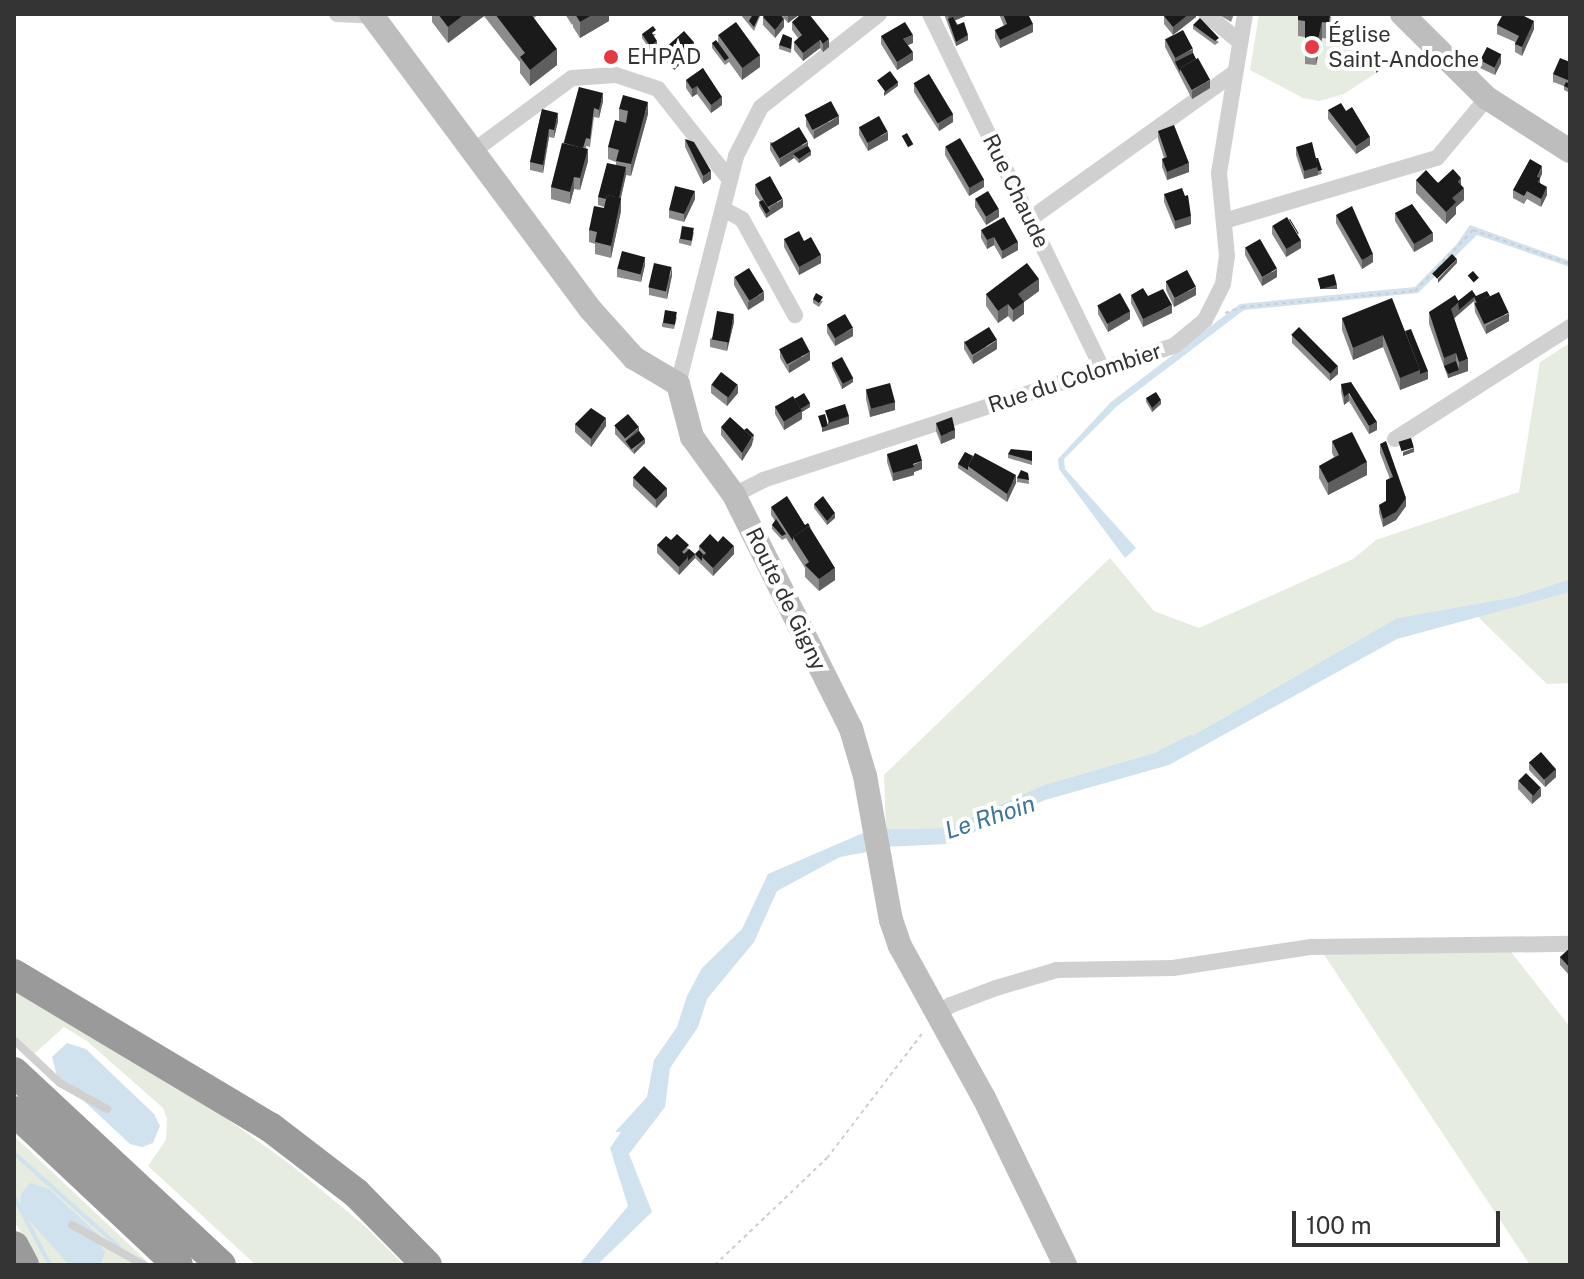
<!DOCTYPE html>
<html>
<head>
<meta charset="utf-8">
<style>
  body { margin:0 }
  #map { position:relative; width:1584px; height:1279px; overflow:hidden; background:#fff; font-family:"Public Sans",sans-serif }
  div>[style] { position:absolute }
  .green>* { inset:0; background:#e6ecdf }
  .water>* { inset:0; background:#cfe2ee }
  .stream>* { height:4px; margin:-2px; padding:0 2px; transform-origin:2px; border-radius:2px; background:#cfe2ee }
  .path>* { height:2px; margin-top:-1px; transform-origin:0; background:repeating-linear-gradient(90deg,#cdcdcd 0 4px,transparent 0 8px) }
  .lane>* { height:8px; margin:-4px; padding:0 4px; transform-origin:4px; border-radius:4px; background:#d0d0d0 }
  .street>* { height:16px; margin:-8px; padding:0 8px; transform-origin:8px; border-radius:8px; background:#d0d0d0 }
  .secondary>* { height:24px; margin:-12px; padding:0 12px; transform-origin:12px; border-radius:12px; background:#bdbdbd }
  .highway>* { height:30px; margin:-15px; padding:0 15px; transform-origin:15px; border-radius:15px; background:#9a9a9a }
  .wall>* { inset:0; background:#8c8c8c }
  .shaded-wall>* { inset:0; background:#5f5f5f; transform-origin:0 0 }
  .building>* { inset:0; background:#1a1a1a; transform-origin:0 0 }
  .dots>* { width:22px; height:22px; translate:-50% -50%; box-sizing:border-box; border:4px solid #fff; border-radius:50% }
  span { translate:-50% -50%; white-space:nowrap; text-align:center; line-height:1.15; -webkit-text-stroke:8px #fff; paint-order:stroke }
  .poi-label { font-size:22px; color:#333 }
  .left { translate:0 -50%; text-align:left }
  .street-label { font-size:22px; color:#333 }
  .water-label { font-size:24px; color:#3f7597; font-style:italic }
  .frame { position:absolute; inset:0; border:16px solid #333; pointer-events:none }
  .scale { position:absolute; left:1292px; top:1211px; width:208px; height:36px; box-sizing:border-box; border:4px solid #333; border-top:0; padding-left:10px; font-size:24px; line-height:28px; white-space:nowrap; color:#333; -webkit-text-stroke:6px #fff; paint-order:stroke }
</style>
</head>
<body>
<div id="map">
  <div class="green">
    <div style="clip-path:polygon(1259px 14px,1329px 14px,1376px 73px,1344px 94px,1319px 101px,1303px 98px,1250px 70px)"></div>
    <div style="clip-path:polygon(1570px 343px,1570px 579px,1515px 597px,1397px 618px,1171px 748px,1044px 785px,945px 828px,886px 829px,884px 775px,1110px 558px,1154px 611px,1199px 628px,1353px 559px,1376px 540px,1519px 492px,1540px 362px)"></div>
    <div style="clip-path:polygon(1570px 592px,1570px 683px,1547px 684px,1477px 616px)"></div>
    <div style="clip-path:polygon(1511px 952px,1570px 1027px,1570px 1265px,1530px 1265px,1323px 953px)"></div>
    <div style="clip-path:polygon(14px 986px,173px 1080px,291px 1165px,366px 1227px,404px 1265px,256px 1265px,148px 1166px,166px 1140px,167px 1119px,163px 1108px,87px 1041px,64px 1027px,34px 1054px,14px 1034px)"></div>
    <div style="clip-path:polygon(14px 1136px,151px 1265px,39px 1265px,14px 1220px)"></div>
  </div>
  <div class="water">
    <div style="clip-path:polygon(1470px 225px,1570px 261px,1570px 267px,1477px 235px,1418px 293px,1244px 310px,1116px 407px,1064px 459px,1065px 469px,1136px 548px,1125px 558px,1059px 469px,1058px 459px,1111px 402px,1240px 304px,1415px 287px,1456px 245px)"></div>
    <div style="clip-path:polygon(1570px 579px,1570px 592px,1397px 639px,1169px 765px,1045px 800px,948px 844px,882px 847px,886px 829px,946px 828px,1044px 785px,1171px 748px,1397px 618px,1515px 597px)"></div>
    <div style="clip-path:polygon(863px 833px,869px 835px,867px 852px,840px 857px,777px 891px,754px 942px,707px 999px,698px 1027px,670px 1068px,665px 1107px,629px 1154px,652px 1212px,597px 1265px,579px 1265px,628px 1206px,610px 1148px,621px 1132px,615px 1132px,647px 1097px,654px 1060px,677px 1027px,687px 996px,702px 968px,742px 929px,768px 874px)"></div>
    <div style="clip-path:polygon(67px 1043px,86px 1049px,154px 1114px,160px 1126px,153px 1143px,142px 1147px,130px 1144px,57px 1076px,52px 1057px)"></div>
    <div style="clip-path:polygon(30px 1183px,49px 1189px,103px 1239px,100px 1245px,105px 1252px,101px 1264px,69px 1265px,20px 1210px,21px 1194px)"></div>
  </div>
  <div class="stream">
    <div style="left:1160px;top:752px;width:34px;rotate:-26deg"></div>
    <div style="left:14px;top:1153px;width:141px;rotate:41.8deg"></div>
    <div style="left:14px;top:1197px;width:77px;rotate:62.1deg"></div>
  </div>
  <div class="path">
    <div style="left:1225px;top:313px;width:18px;rotate:-19deg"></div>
    <div style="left:1242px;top:307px;width:174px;rotate:-5.3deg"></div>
    <div style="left:1415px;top:291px;width:84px;rotate:-46.4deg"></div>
    <div style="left:1473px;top:230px;width:103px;rotate:19.3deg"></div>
    <div style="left:715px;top:1265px;width:155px;rotate:-43.7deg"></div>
    <div style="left:827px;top:1158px;width:160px;rotate:-52.6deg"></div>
  </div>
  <div class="lane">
    <div style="left:14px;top:1040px;width:63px;rotate:43.1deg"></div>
    <div style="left:60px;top:1083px;width:54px;rotate:29deg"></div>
    <div style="left:72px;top:1225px;width:82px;rotate:29.1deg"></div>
  </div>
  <div class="street">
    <div style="left:337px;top:14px;width:35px;rotate:3deg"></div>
    <div style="left:930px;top:14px;width:394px;rotate:64.1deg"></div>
    <div style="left:1206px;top:14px;width:44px;rotate:39.5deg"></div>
    <div style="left:472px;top:152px;width:124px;rotate:-36.5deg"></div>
    <div style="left:572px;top:78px;width:44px;rotate:-3.9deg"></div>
    <div style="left:616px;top:75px;width:44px;rotate:18.4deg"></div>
    <div style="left:658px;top:89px;width:116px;rotate:51.6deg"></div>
    <div style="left:723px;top:209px;width:21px;rotate:28deg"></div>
    <div style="left:742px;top:219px;width:110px;rotate:61.1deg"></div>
    <div style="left:1030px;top:219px;width:251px;rotate:-35.6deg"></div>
    <div style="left:1224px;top:221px;width:222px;rotate:-16.5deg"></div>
    <div style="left:1437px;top:158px;width:78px;rotate:-50.2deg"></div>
    <div style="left:678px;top:384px;width:235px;rotate:-75.7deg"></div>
    <div style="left:736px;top:156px;width:55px;rotate:-63deg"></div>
    <div style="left:761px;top:107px;width:150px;rotate:-38.2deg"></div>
    <div style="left:1395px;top:439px;width:208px;rotate:-32.6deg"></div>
    <div style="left:734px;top:495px;width:33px;rotate:-27deg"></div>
    <div style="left:763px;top:480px;width:432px;rotate:-18.1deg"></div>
    <div style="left:1174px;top:346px;width:40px;rotate:-40deg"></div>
    <div style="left:1205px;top:320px;width:40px;rotate:-63.4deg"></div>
    <div style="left:1223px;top:284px;width:28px;rotate:-82deg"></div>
    <div style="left:1227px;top:256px;width:83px;rotate:-95.5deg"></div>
    <div style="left:1219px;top:173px;width:161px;rotate:-80.7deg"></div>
    <div style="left:937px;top:1014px;width:17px;rotate:-33deg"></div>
    <div style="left:951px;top:1005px;width:48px;rotate:-20.7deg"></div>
    <div style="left:996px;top:988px;width:64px;rotate:-16.4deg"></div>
    <div style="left:1057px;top:970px;width:116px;rotate:-1deg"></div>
    <div style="left:1173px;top:968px;width:140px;rotate:-8.7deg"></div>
    <div style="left:1311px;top:947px;width:259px;rotate:-0.7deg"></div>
  </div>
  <div class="secondary">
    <div style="left:371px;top:14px;width:367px;rotate:53.4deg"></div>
    <div style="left:590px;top:309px;width:66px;rotate:48.1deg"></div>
    <div style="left:634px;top:358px;width:51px;rotate:30.6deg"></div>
    <div style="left:678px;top:384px;width:55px;rotate:75.2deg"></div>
    <div style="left:692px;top:437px;width:72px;rotate:54.1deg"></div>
    <div style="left:734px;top:495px;width:262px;rotate:63.4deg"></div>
    <div style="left:851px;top:729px;width:49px;rotate:73.4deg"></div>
    <div style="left:865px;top:776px;width:146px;rotate:79.8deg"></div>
    <div style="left:891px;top:920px;width:28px;rotate:71deg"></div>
    <div style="left:900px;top:946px;width:174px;rotate:61.1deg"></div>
    <div style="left:984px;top:1098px;width:186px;rotate:64.1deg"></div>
    <div style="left:1402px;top:14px;width:120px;rotate:44.7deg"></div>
    <div style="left:1487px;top:98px;width:98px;rotate:32.6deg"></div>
  </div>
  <div class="highway">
    <div style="left:14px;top:974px;width:298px;rotate:30.9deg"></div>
    <div style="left:270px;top:1127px;width:108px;rotate:37.5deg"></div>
    <div style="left:356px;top:1193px;width:101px;rotate:45.4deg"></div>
    <div style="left:14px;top:1072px;width:283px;rotate:43deg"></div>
    <div style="left:14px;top:1111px;width:225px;rotate:43.2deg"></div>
    <div style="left:14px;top:1246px;width:21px;rotate:62deg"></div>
  </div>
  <div class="wall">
    <div style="clip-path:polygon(432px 14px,539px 14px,534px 18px,557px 65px,530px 86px,520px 73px,520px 62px,484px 16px,448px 43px,432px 22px)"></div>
    <div style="clip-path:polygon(565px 14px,609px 14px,609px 21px,580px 38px,573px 27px,573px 24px,572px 25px)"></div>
    <div style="clip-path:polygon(740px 14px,761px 14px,754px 31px)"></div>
    <div style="clip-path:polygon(780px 14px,800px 14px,788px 23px)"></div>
    <div style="clip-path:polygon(944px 14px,968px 14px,968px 15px,955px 20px,968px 40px,956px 46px)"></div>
    <div style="clip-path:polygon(999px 14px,1028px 14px,1033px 32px,1000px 48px,995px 38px,995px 30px,1004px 26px)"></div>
    <div style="clip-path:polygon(1196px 14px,1196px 17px,1173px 35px,1193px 53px,1210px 88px,1192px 99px,1165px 47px,1165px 39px,1173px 35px,1164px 24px,1164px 16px)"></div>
    <div style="clip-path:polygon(1218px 14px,1234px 14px,1231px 22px)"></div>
    <div style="clip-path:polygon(1331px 14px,1329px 39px,1322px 38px,1316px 65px,1305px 64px,1305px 37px,1298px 36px,1298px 20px)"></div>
    <div style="clip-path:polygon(1525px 14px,1524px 16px,1534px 29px,1522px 56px,1515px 52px,1515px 42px,1497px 34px,1497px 25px)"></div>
    <div style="clip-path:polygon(763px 17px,784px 27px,775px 38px,763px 25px)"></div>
    <div style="clip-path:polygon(792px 22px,829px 47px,823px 52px,820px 48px,803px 61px,794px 50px,794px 42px,798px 38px,792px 30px)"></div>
    <div style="clip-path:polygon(1193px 25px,1219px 42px,1215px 45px,1193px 29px)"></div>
    <div style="clip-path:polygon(642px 34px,656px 34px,654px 36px,657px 45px,650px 50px,642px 38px)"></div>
    <div style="clip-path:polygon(718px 35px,760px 67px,742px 80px,729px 62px,725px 65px,712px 48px,712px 43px,718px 42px)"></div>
    <div style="clip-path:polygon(881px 36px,913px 43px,908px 45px,913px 60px,897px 70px,881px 44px)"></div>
    <div style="clip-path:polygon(792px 38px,791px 53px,779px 49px,779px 45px)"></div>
    <div style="clip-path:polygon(663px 50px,694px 51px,674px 70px,663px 58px)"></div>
    <div style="clip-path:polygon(1480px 60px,1501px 63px,1495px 75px,1480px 68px)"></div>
    <div style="clip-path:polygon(1570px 62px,1570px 93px,1564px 90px,1564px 86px,1553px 82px,1553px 74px)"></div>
    <div style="clip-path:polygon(703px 68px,722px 105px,711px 113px,697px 94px,692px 97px,686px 88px,686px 80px)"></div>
    <div style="clip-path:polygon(914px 84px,953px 122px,939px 131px,914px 92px)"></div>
    <div style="clip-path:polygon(579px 87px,603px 101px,599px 118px,594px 117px,590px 147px,586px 146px,588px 161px,580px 190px,574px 189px,570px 204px,551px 199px,551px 187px)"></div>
    <div style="clip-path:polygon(542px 109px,558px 121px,554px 138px,549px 137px,543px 173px,530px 170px,530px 162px)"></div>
    <div style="clip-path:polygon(619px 109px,648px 114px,631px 176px,626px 175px,621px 198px,621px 211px,611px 258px,595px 254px,595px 244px,589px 242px,589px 230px,604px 208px,604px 207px,598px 205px,598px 197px,616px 165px,616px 162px,608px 159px,608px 147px,619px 121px)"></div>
    <div style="clip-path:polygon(1328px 110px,1346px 111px,1370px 145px,1356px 154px,1328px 119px)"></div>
    <div style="clip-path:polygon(806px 118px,839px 124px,814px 139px,806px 126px)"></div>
    <div style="clip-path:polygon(859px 127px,888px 140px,868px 151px,859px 135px)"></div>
    <div style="clip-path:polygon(1158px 131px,1189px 172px,1167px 180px,1162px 167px,1162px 159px,1164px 158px,1158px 139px)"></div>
    <div style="clip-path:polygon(685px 139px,711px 179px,703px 184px,685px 147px)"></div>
    <div style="clip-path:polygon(770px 142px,808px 146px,811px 155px,799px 163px,794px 158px,780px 167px,770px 150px)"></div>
    <div style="clip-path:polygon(945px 147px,984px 187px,969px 196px,945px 155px)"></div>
    <div style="clip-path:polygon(1296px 147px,1316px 158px,1322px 174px,1304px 179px,1296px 155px)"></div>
    <div style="clip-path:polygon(1542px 174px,1540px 178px,1540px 183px,1547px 195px,1541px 207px,1527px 199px,1524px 204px,1513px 198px,1513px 190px)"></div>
    <div style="clip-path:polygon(1416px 180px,1461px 185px,1464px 200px,1456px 207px,1456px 214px,1446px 224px,1416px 193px)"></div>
    <div style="clip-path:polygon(755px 185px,783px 207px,766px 218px,759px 206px,759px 202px,760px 201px,755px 194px)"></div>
    <div style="clip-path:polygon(1164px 194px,1185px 196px,1191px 224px,1175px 229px,1164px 202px)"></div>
    <div style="clip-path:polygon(695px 199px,684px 222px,669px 218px,669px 210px)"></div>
    <div style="clip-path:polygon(975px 199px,999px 217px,986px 225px,975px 207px)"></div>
    <div style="clip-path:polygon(1395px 213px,1433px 241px,1414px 252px,1395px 221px)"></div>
    <div style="clip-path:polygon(1336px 215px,1373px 262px,1362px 269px,1336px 223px)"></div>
    <div style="clip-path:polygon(1272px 226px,1299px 238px,1301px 248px,1286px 257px,1272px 234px)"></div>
    <div style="clip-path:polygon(981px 230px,1018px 250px,1002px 259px,994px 245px,987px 249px,981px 238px)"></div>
    <div style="clip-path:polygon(694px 232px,691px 246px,679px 243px,679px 239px)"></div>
    <div style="clip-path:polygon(784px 239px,804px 241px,821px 263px,799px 275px,784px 247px)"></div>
    <div style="clip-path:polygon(1245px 247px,1277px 277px,1262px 286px,1245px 255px)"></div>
    <div style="clip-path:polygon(645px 265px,641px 282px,617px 277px,617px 268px)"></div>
    <div style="clip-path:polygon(672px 275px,667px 299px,649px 295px,649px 287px)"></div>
    <div style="clip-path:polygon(734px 277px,764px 300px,748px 310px,734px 285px)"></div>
    <div style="clip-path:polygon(1166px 281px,1196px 295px,1174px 307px,1166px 290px)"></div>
    <div style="clip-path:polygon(1039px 291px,1024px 302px,1024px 314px,1013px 322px,1008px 316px,998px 323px,986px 306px,986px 294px)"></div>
    <div style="clip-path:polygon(1131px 295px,1172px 313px,1143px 327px,1131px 303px)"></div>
    <div style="clip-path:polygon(1476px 296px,1490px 296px,1509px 321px,1486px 334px,1475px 312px,1474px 301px,1454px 318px,1468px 371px,1448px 378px,1429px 324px,1429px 312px,1458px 301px)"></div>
    <div style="clip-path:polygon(813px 299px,823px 301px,819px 307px,813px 303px)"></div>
    <div style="clip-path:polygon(1098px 306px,1130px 319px,1108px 332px,1098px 314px)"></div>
    <div style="clip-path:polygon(677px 317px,674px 329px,662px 327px,662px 323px)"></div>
    <div style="clip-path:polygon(1342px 318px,1405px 331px,1428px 379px,1400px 390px,1383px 347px,1353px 360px,1342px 330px)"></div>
    <div style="clip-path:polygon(734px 322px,727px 351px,710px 347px,710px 339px)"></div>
    <div style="clip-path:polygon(827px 324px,853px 336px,835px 346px,827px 333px)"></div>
    <div style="clip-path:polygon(1292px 335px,1338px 374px,1330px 381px,1292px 343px)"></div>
    <div style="clip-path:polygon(964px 341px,997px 349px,973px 364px,964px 349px)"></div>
    <div style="clip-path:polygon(780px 350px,810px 360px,789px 373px,780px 358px)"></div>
    <div style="clip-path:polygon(832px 363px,853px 382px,842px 389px,832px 367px)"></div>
    <div style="clip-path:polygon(1341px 384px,1377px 430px,1369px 434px,1349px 401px,1344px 405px,1341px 392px)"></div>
    <div style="clip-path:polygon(711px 385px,738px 393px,727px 406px,711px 393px)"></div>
    <div style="clip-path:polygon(866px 391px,895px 410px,870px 417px,866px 399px)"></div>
    <div style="clip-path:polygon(794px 398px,810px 407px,802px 412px,802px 419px,784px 430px,775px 414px,775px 406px)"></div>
    <div style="clip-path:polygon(1146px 398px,1161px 404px,1152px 412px,1146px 402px)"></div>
    <div style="clip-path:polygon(936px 423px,955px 438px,941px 444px,936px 431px)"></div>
    <div style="clip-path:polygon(575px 424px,606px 426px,591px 447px,575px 432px)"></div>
    <div style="clip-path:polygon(615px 426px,639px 431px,645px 443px,634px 454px,615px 434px)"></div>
    <div style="clip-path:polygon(721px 427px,754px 439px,752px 442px,752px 445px,742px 461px,721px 435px)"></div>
    <div style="clip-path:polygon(1332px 441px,1367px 475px,1328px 495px,1319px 478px,1319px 466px,1334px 457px,1332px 453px)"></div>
    <div style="clip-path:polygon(1380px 444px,1406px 506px,1396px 520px,1383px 527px,1379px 513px,1379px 505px,1386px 501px,1390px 479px,1380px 453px)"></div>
    <div style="clip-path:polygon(1032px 451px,1032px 465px,1008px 458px,1008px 454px)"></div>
    <div style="clip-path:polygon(965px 452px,1016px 483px,1007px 502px,958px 468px,958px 464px)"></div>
    <div style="clip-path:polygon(887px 454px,922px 469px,914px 472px,914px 475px,893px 481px,887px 462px)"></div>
    <div style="clip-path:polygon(1028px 473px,1029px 484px,1017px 482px,1017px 478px)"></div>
    <div style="clip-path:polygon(633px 478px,667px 496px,656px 508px,633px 486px)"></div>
    <div style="clip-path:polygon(814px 504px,835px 518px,827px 525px,814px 508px)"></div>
    <div style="clip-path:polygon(771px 507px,805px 525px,811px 530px,835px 580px,819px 591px,805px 577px,805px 568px,786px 538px,782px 540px,772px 529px,772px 525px,775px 521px,771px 515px)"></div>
    <div style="clip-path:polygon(671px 540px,689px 549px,695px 554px,699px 550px,699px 546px,718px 542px,734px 554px,713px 576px,695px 558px,679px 575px,657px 553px,657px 545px)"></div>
    <div style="clip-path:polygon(1529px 762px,1556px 777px,1545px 787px,1529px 770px)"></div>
    <div style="clip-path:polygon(1518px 781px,1541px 796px,1532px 804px,1518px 789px)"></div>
    <div style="clip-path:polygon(1570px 948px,1570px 976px,1560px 965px,1560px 957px)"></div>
  </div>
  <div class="shaded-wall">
    <div style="clip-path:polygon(465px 14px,484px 14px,484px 16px,448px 43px,448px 27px)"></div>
    <div style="clip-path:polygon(594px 14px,609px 14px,609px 21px,580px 38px,580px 22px)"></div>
    <div style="clip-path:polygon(788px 14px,800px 14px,788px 23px)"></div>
    <div style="clip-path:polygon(951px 14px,968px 14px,968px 15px,949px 23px,948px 15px)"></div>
    <div style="clip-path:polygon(1189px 14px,1196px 14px,1196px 17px,1173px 35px,1173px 27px)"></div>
    <div style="clip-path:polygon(784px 19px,784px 27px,775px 38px,775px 30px)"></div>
    <div style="clip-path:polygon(1534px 21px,1534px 29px,1522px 56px,1522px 47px)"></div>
    <div style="clip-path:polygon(1322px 22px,1322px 38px,1316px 65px,1316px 49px)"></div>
    <div style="clip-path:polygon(1033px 24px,1033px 32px,1000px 48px,1000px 40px)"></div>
    <div style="clip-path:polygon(913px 35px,913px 43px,903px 47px,903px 39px)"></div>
    <div style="clip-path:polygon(968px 35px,968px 40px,956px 46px,956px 42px)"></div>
    <div style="clip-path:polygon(829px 39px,829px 47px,823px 52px,823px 44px)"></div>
    <div style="clip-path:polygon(820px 40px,820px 48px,803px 61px,803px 53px)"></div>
    <div style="clip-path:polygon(657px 41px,657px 45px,650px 50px,650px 46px)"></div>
    <div style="clip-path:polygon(694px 42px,694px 51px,674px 70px,674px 62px)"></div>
    <div style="clip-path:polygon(557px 49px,557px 65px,530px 86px,530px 70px)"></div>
    <div style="clip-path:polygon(1193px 49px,1193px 57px,1175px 62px,1175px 58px)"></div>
    <div style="clip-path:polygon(913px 52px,913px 60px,897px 70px,897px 62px)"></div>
    <div style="clip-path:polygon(1501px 54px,1501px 63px,1495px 75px,1495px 67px)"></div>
    <div style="clip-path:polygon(760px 55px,760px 67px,742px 80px,742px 68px)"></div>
    <div style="clip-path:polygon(1383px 63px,1383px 68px,1376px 73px,1376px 69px)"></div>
    <div style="clip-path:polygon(1210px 80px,1210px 88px,1192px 99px,1192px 91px)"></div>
    <div style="clip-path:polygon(898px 82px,898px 86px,884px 96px,884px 92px)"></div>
    <div style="clip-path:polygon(697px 86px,697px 94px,692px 97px,692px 89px)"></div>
    <div style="clip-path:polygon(603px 93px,603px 101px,599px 118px,599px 110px)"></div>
    <div style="clip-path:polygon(722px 97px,722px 105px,711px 113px,711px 105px)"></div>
    <div style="clip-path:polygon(648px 102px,648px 114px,631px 176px,631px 164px)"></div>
    <div style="clip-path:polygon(558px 113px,558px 121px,554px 138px,554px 130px)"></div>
    <div style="clip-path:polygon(953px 114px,953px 122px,939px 131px,939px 123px)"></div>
    <div style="clip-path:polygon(839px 116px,839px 124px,814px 139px,814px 131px)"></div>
    <div style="clip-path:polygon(549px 129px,549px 137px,543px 173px,543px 165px)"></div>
    <div style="clip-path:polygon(888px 132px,888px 140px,868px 151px,868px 143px)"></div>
    <div style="clip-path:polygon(1370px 137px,1370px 145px,1356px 154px,1356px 146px)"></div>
    <div style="clip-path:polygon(808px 142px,808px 150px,793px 154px,794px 158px,780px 167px,780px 159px)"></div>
    <div style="clip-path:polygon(588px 149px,588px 161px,580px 190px,580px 178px)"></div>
    <div style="clip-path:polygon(811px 151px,811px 155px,799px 163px,799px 159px)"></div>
    <div style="clip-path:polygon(1189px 163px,1189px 172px,1167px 180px,1167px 172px)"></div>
    <div style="clip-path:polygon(1542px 166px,1542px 174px,1539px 181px,1540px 178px,1540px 186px,1537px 177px)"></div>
    <div style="clip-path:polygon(626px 167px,626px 175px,618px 210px,618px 202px)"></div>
    <div style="clip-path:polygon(1318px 167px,1318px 175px,1304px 179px,1304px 171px)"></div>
    <div style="clip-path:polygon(711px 171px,711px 179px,703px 184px,703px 176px)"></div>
    <div style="clip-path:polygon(574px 177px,574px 189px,570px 204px,570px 192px)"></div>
    <div style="clip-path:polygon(1461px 178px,1461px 190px,1464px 188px,1464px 200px,1456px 207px,1456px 214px,1446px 224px,1446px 212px,1458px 182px)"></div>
    <div style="clip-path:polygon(984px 179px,984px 187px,969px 196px,969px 188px)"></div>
    <div style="clip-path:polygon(1547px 187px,1547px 195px,1541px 207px,1541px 199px)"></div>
    <div style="clip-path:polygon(695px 191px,695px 199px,684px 222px,684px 214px)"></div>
    <div style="clip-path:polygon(621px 198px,621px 211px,611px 258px,611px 246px)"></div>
    <div style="clip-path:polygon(783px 199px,783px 207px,766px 218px,766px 214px,770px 211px,770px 207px)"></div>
    <div style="clip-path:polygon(999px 209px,999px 217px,986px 225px,986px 217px)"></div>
    <div style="clip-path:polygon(1191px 216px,1191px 224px,1175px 229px,1175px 221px)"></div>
    <div style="clip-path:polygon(1433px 233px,1433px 241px,1414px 252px,1414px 244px)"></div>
    <div style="clip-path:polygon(994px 237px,994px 245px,987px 249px,987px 240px)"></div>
    <div style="clip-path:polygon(1301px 240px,1301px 248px,1286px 257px,1286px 249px)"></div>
    <div style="clip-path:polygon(1018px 242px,1018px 250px,1002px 259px,1002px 251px)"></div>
    <div style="clip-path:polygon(1373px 254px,1373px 262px,1362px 269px,1362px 260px)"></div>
    <div style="clip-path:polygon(821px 255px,821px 263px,799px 275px,799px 267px)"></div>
    <div style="clip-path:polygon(645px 257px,645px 265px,641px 282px,641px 274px)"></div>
    <div style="clip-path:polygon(1457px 259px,1457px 263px,1438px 283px,1438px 279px)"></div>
    <div style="clip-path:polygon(672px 267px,672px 275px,667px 299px,667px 291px)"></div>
    <div style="clip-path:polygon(1277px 269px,1277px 277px,1262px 286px,1262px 278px)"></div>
    <div style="clip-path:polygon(1039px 279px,1039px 291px,1024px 302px,1024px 314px,1013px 322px,1013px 310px,1018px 294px)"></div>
    <div style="left:1337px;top:285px;width:4px;height:17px;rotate:90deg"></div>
    <div style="clip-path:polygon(1196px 287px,1196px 295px,1174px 307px,1174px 299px)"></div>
    <div style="clip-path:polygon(764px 292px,764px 300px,748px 310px,748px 302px)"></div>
    <div style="clip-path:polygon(1474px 297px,1474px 301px,1451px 321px,1451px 309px,1459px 302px)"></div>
    <div style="clip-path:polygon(1008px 304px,1008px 316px,998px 323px,998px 311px)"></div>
    <div style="clip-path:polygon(1172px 305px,1172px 313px,1143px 327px,1143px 319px)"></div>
    <div style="clip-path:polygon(1130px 311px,1130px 319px,1108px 332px,1108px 324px)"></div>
    <div style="clip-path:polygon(1509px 313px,1509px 321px,1486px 334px,1486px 326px)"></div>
    <div style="clip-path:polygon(734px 314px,734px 322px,727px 351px,727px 343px)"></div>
    <div style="clip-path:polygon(853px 328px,853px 336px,835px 346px,835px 338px)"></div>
    <div style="clip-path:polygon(1383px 335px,1383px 347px,1353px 360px,1353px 348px)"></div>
    <div style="clip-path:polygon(997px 340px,997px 349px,973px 364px,973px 356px)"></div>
    <div style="clip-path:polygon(810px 352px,810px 360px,789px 373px,789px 365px)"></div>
    <div style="clip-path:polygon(1456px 353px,1456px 365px,1444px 366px,1444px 370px,1444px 358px)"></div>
    <div style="clip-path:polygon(1468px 359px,1468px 371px,1448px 378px,1448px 374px,1459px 370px,1459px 362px)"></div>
    <div style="clip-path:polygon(1338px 366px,1338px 374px,1330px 381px,1330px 373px)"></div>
    <div style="clip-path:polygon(1420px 370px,1428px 371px,1428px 379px,1400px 390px,1400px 378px)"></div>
    <div style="clip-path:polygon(853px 378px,853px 382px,842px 389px,842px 384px)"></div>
    <div style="clip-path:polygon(738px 385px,738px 393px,727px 406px,727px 398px)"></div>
    <div style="clip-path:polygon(1349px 393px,1349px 401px,1344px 405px,1344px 397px)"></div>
    <div style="clip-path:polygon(1161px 400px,1161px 404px,1152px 412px,1152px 408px)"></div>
    <div style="clip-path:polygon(895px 402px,895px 410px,870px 417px,870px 409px)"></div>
    <div style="clip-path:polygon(810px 403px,810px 407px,802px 412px,802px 419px,784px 430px,784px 421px)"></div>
    <div style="clip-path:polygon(849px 416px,849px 424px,822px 432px,822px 428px,828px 426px,828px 422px)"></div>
    <div style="clip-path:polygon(606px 418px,606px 426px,591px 447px,591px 439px)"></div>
    <div style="clip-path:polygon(1377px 422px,1377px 430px,1369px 434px,1369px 426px)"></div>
    <div style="clip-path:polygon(639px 427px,639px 435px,627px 443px,627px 439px)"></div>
    <div style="clip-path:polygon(955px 430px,955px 438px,941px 444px,941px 436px)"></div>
    <div style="clip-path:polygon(754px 435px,752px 445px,742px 461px,742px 453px)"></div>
    <div style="clip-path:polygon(645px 439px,645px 443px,634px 454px,634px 450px)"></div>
    <div style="clip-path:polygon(1414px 448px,1414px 452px,1403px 456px,1403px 452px)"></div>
    <div style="clip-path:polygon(922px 461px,922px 469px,914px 472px,914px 475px,893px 481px,893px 473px)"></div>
    <div style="clip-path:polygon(1367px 462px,1367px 475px,1328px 495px,1328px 483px)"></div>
    <div style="clip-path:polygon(1016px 475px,1016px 483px,1007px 502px,1007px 494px)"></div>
    <div style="clip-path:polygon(667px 488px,667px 496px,656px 508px,656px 500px)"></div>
    <div style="clip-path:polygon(1406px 498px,1406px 506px,1396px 520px,1383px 527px,1383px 519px)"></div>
    <div style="clip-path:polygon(835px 513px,835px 518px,827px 525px,827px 521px)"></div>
    <div style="clip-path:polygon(734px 546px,734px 554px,713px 576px,713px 568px)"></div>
    <div style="clip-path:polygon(695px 554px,695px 558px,679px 575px,679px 567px,688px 557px)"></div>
    <div style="clip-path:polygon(835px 568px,835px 580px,819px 591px,819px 579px)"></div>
    <div style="clip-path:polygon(1556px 769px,1556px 777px,1545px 787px,1545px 779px)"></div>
    <div style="clip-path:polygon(1541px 788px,1541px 796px,1532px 804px,1532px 796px)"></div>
  </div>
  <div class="building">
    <div style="clip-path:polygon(438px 14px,465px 14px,448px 27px)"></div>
    <div style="clip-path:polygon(495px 14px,531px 14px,557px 49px,530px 70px,520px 57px,525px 53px)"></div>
    <div style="clip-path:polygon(575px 14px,594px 14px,580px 22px)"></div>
    <div style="clip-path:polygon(753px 14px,760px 14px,754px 27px,749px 21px)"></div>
    <div style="clip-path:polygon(765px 14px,780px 14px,784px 19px,775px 30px,763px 17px)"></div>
    <div style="clip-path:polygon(801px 14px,809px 14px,829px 39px,823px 44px,820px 40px,803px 53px,794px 42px,802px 35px,792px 22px)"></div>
    <div style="clip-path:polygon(1003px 14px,1028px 14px,1033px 24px,1000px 40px,995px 30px,1007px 24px)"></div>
    <div style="clip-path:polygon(1166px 14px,1189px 14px,1173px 27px,1164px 16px)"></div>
    <div style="clip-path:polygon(1298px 14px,1330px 14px,1329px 23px,1322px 22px,1316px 49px,1305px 48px,1305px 21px,1298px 20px)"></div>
    <div style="clip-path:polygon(1503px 14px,1520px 14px,1534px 21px,1522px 47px,1515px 44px,1519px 36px,1497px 25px)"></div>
    <div style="clip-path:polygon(953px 17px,957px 25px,964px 22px,968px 35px,956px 42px,948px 19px)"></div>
    <div style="clip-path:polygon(1200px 18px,1219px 38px,1215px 41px,1193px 25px)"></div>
    <div style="left:736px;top:22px;width:41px;height:22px;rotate:54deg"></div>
    <div style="clip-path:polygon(905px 22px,913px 35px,903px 39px,913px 52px,897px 62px,881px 36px)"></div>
    <div style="clip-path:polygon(653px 26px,656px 30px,652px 33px,657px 41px,650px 46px,642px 34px)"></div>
    <div style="left:1183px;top:30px;width:21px;height:20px;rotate:62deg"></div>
    <div style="left:684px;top:31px;width:15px;height:28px;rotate:48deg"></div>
    <div style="clip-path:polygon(783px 34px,792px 38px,791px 49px,779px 45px)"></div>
    <div style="left:716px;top:40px;width:22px;height:5px;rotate:54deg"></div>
    <div style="left:1487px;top:47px;width:16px;height:15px;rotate:27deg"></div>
    <div style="clip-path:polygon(1193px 53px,1196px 59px,1180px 68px,1180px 72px,1175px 62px)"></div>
    <div style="left:1377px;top:55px;width:10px;height:9px;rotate:53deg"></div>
    <div style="left:1198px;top:58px;width:25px;height:21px;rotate:61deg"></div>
    <div style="clip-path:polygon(1560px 58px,1570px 62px,1570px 81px,1553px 74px)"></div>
    <div style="clip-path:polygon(703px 68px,722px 97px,711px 105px,697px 86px,692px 89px,686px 80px)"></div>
    <div style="left:890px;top:71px;width:14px;height:16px;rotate:54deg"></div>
    <div style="left:929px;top:74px;width:47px;height:18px;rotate:59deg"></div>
    <div style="clip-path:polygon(1566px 82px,1570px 84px,1570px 89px,1564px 86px)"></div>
    <div style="clip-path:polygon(579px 87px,603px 93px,599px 110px,594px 108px,590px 139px,586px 138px,583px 148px,564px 143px)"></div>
    <div style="clip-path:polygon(623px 95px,648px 102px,631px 164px,616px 161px,619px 150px,608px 147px,615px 120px,626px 123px,628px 111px,619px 109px)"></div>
    <div style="left:831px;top:101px;width:17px;height:30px;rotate:62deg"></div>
    <div style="clip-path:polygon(1341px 103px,1346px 111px,1352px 107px,1370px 137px,1356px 146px,1328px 110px)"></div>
    <div style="clip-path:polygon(542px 109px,558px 113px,554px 130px,549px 129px,543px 165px,530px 162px)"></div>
    <div style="left:879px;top:116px;width:18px;height:23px;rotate:61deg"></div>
    <div style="clip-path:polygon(1174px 125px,1189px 163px,1167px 172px,1162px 159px,1167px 157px,1158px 131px)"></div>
    <div style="left:799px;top:127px;width:17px;height:33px;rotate:59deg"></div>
    <div style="left:907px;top:133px;width:13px;height:6px;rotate:61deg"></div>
    <div style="left:960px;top:138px;width:48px;height:17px;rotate:60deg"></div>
    <div style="clip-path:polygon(685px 139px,694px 142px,711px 171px,703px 176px)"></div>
    <div style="clip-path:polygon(1312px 142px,1318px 167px,1304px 171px,1296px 147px)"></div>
    <div style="clip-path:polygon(562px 143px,588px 149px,580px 178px,574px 177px,570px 192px,551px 187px)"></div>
    <div style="clip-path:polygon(808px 146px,811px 151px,799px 159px,793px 154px)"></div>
    <div style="clip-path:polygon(1316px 158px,1318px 158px,1322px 170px,1318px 171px)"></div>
    <div style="clip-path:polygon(1530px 159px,1542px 166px,1537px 177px,1540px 178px,1538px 182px,1547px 187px,1541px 199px,1527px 191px,1524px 196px,1513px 190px)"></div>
    <div style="clip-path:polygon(607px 163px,626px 167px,619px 198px,607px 195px,606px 199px,598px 197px)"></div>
    <div style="clip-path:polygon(1453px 169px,1461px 178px,1458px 182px,1464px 188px,1452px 198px,1456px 202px,1446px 212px,1416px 180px,1426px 170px,1438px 183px)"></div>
    <div style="left:770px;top:176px;width:26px;height:17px;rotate:61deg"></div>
    <div style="clip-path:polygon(675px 186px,695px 191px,684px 214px,669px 210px)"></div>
    <div style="clip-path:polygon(1182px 188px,1185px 196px,1188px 195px,1191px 216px,1175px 221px,1164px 194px)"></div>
    <div style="left:988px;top:191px;width:21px;height:15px;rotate:59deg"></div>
    <div style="clip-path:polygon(607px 195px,621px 198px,611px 246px,595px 242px,597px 232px,589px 230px,594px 206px,604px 208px)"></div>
    <div style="clip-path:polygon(763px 200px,770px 211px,766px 214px,759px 202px)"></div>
    <div style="clip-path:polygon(1412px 204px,1433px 233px,1414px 244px,1395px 213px)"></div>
    <div style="clip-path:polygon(1352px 206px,1373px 254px,1362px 260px,1336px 215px)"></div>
    <div style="clip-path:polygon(1004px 217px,1018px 242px,1002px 251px,994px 237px,987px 240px,981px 230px)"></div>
    <div style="left:1287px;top:217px;width:27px;height:17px;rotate:59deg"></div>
    <div style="left:1290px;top:219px;width:17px;height:1px;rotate:59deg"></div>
    <div style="left:682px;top:226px;width:12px;height:13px;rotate:9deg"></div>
    <div style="clip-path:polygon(799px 231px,804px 241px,811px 237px,821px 255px,799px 267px,784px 239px)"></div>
    <div style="left:1260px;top:239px;width:34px;height:17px;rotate:60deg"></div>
    <div style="left:622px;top:251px;width:24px;height:18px;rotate:15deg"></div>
    <div style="left:1452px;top:254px;width:7px;height:28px;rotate:45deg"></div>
    <div style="left:654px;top:263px;width:18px;height:25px;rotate:13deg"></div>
    <div style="clip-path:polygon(1027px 263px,1039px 279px,1018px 294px,1024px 302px,1013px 310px,1008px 304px,998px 311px,986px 294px)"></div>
    <div style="left:749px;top:268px;width:28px;height:17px;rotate:58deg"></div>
    <div style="left:1187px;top:270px;width:19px;height:24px;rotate:62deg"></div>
    <div style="left:1473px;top:271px;width:9px;height:7px;rotate:49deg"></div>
    <div style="left:1334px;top:274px;width:11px;height:17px;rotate:75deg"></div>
    <div style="clip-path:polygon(1143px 288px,1148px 296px,1163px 289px,1172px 305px,1143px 319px,1131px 295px)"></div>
    <div style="clip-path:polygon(1472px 290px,1476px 296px,1487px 291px,1490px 296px,1477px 303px,1474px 297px,1459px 310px,1458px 301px)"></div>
    <div style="left:1499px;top:292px;width:23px;height:27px;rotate:65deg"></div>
    <div style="clip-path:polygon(816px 293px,823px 297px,819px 303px,813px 299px)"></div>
    <div style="left:1120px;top:293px;width:21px;height:26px;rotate:61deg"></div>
    <div style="clip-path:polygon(1455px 295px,1459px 302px,1451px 309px,1468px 359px,1459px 362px,1456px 353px,1444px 358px,1429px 312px)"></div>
    <div style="clip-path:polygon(1392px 298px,1420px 370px,1400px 378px,1383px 335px,1353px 348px,1342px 318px)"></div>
    <div style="left:665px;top:310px;width:12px;height:13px;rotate:9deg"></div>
    <div style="left:717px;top:311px;width:17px;height:29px;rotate:10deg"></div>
    <div style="left:845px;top:314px;width:16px;height:21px;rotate:60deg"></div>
    <div style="left:989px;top:327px;width:15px;height:29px;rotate:58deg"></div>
    <div style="left:1299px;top:327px;width:55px;height:11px;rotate:45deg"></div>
    <div style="clip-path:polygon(1411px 329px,1428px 371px,1420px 374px,1420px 370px,1405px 331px)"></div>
    <div style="left:802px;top:337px;width:17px;height:26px;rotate:62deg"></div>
    <div style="left:842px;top:357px;width:24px;height:12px;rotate:62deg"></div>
    <div style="clip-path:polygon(1456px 361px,1459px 370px,1448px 374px,1444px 366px)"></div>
    <div style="left:721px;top:372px;width:21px;height:16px;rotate:37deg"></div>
    <div style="clip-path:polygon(1351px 382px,1377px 422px,1369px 426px,1349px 393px,1344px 397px,1341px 384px)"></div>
    <div style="left:890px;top:383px;width:20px;height:25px;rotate:75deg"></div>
    <div style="clip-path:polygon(1156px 392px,1161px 400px,1152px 408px,1146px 398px)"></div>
    <div style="left:804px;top:393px;width:12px;height:11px;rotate:59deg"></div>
    <div style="left:793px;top:396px;width:17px;height:21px;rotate:59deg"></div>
    <div style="left:845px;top:404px;width:13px;height:21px;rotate:72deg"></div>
    <div style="clip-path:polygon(591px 408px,606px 418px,591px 439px,575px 424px)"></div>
    <div style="left:628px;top:414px;width:17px;height:18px;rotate:50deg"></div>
    <div style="clip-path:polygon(825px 414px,828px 426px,822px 428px,818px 416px)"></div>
    <div style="clip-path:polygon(730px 417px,752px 437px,742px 453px,721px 427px)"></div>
    <div style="clip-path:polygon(952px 417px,955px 430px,941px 436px,936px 423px)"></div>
    <div style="clip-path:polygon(747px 428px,754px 435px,751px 439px,752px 437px,744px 430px)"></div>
    <div style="left:639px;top:431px;width:10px;height:17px;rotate:53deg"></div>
    <div style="clip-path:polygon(1352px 432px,1367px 462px,1328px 483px,1319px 466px,1339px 455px,1332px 441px)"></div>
    <div style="left:1411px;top:438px;width:10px;height:13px;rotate:73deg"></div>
    <div style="clip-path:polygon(1386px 441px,1406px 498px,1396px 512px,1383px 519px,1379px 505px,1386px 501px,1386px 480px,1393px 477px,1380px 444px)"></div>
    <div style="clip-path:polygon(917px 444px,922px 461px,913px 464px,914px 467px,893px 473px,887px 454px)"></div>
    <div style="clip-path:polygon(1011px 449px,1032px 451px,1032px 461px,1008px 454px)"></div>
    <div style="clip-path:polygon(965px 452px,973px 456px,968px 466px,968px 470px,958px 464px)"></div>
    <div style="clip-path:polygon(975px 453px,1016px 475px,1007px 494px,968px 466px)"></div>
    <div style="left:644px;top:466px;width:32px;height:16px;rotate:44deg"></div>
    <div style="clip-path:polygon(1021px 470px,1028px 473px,1029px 480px,1017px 478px)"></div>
    <div style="clip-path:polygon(787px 496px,805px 525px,808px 523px,811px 528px,809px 526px,793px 537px,793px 541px,771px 507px)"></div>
    <div style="clip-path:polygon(823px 496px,835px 513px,827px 521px,814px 504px)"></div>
    <div style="clip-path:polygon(776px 519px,786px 534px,782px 536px,772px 525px)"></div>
    <div style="clip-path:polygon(809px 526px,835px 568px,819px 579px,805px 565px,809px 562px,793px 537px)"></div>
    <div style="clip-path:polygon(677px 534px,689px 545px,682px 552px,688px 557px,679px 567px,657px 545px,666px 536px,671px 540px)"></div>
    <div style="clip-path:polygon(710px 534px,718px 542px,723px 536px,734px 546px,713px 568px,702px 557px,706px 553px,699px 546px)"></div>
    <div style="clip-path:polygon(689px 549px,695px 554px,699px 550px,704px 555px,702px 557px,702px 561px,695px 554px,688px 561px,688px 557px,684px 554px)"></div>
    <div style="left:1541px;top:752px;width:23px;height:16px;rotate:49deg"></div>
    <div style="left:1526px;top:773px;width:21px;height:11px;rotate:45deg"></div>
    <div style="clip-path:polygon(1570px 948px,1570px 968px,1560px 957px)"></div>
  </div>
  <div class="dots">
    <div style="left:1312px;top:47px;background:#e63946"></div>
    <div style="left:611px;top:57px;background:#e63946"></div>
  </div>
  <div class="poi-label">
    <span class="left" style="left:1328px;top:47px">Église<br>Saint-Andoche</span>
    <span class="left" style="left:627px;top:57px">EHPAD</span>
  </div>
  <div class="street-label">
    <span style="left:1016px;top:191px;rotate:64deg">Rue Chaude</span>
    <span style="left:1075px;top:378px;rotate:-18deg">Rue du Colombier</span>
    <span style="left:786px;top:599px;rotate:64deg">Route de Gigny</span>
  </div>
  <div class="water-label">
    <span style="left:990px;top:817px;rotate:-18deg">Le Rhoin</span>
  </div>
  <div class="frame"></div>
  <div class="scale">100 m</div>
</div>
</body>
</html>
